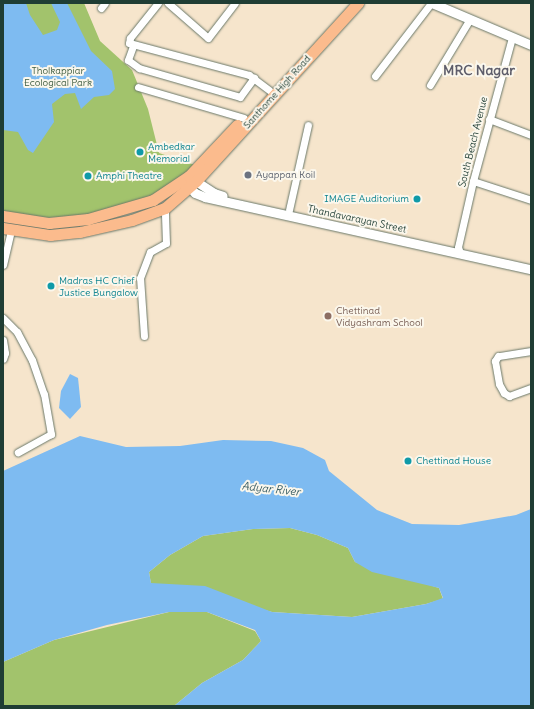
<!DOCTYPE html>
<html>
<head>
<meta charset="utf-8">
<style>
  body { margin:0 }
  #map { position:relative; width:534px; height:709px; overflow:hidden; background:#f6e5cc; font-family:Delius,sans-serif }
  div>[style] { position:absolute }
  .green>* { inset:0; background:#a2c36c }
  .water>* { inset:0; background:#7ebbf1 }
  .roads { filter:drop-shadow(0 0 1px #6a7869) drop-shadow(0 0 1px #6a7869) }
  .minor>* { height:7px; margin:-3.5px; padding:0 3.5px; transform-origin:3.5px; border-radius:3.5px; background:#fff }
  .tertiary>* { height:9px; margin:-4.5px; padding:0 4.5px; transform-origin:4.5px; border-radius:4.5px; background:#fff }
  .primary>* { height:11px; margin:-5.5px; padding:0 5.5px; transform-origin:5.5px; border-radius:5.5px; background:#fbbb8d }
  .dots>* { width:11px; height:11px; translate:-50% -50%; box-sizing:border-box; border:2px solid #fbf7ec; border-radius:50% }
  span { translate:-50% -50%; white-space:nowrap; text-align:center; line-height:1.15; -webkit-text-stroke:4px #fbf7ec; paint-order:stroke }
  .park-label { font-size:10px; color:#405e42 }
  .street-label { font-size:10px; color:#1f3d34 }
  .culture-label { font-size:10px; color:#0d838f }
  .left { translate:0 -50%; text-align:left }
  .right { translate:-100% -50%; text-align:right }
  .worship-label { font-size:10px; color:#5b616d }
  .education-label { font-size:10px; color:#785e54 }
  .water-label { font-size:11px; color:#375c63; font-style:italic }
  .district-label { font-size:14px; color:#5e5d6a; font-weight:700 }
  .frame { position:absolute; inset:0; border:4px solid #1f3d34; pointer-events:none }
</style>
</head>
<body>
<div id="map">
  <div class="green">
    <div style="clip-path:polygon(3px 3px,84px 3px,100px 41px,132px 70px,148px 109px,159px 153px,195px 165px,173px 184px,146px 198px,85px 216px,47px 218px,3px 212px)"></div>
    <div style="clip-path:polygon(290px 528px,317px 535px,348px 548px,355px 562px,439px 588px,443px 599px,426px 604px,352px 617px,272px 612px,166px 584px,151px 584px,149px 572px,170px 555px,203px 536px,253px 529px)"></div>
    <div style="clip-path:polygon(169px 612px,207px 612px,255px 631px,261px 641px,243px 660px,202px 683px,174px 706px,3px 706px,3px 662px,54px 640px)"></div>
  </div>
  <div class="water">
    <div style="clip-path:polygon(3px 3px,26px 3px,30px 15px,43px 35px,57px 30px,60px 22px,51px 3px,67px 3px,91px 51px,112px 71px,115px 89px,109px 95px,94px 97px,81px 109px,75px 93px,65px 94px,52px 104px,54px 122px,33px 153px,28px 150px,18px 132px,3px 130px)"></div>
    <div style="clip-path:polygon(70px 374px,78px 378px,81px 407px,70px 419px,59px 408px,61px 391px)"></div>
    <div style="clip-path:polygon(evenodd,80px 436px,126px 447px,180px 446px,223px 440px,271px 441px,303px 448px,325px 460px,329px 471px,377px 510px,412px 524px,459px 525px,516px 515px,531px 509px,531px 706px,174px 706px,202px 683px,243px 660px,261px 641px,255px 630px,207px 612px,169px 612px,107px 625px,54px 640px,3px 662px,3px 471px,80px 436px,290px 528px,317px 535px,348px 548px,355px 562px,372px 572px,439px 588px,443px 598px,426px 604px,352px 617px,272px 612px,205px 586px,151px 583px,149px 572px,170px 555px,203px 536px,253px 529px,290px 528px)"></div>
  </div>
  <div class="roads">
    <div class="minor">
      <div style="left:158px;top:3px;width:45px;rotate:128.7deg"></div>
      <div style="left:130px;top:38px;width:5px;rotate:101deg"></div>
      <div style="left:129px;top:43px;width:124px;rotate:14.9deg"></div>
      <div style="left:249px;top:75px;width:25px;rotate:37deg"></div>
      <div style="left:168px;top:3px;width:53px;rotate:41.2deg"></div>
      <div style="left:208px;top:38px;width:44px;rotate:-52.4deg"></div>
      <div style="left:101px;top:8px;width:6px;rotate:-51deg"></div>
      <div style="left:133px;top:46px;width:15px;rotate:110deg"></div>
      <div style="left:128px;top:60px;width:14px;rotate:36deg"></div>
      <div style="left:139px;top:68px;width:105px;rotate:16deg"></div>
      <div style="left:240px;top:97px;width:24px;rotate:-54deg"></div>
      <div style="left:375px;top:76px;width:92px;rotate:-52.5deg"></div>
      <div style="left:430px;top:85px;width:77px;rotate:-58.8deg"></div>
      <div style="left:138px;top:87px;width:110px;rotate:16.3deg"></div>
      <div style="left:489px;top:119px;width:45px;rotate:20.9deg"></div>
      <div style="left:473px;top:181px;width:61px;rotate:18.1deg"></div>
      <div style="left:289px;top:210px;width:87px;rotate:-77.4deg"></div>
      <div style="left:460px;top:253px;width:6px;rotate:-108deg"></div>
      <div style="left:458px;top:247px;width:68px;rotate:-77.2deg"></div>
      <div style="left:473px;top:181px;width:149px;rotate:-74.8deg"></div>
      <div style="left:3px;top:265px;width:36px;rotate:-77deg"></div>
      <div style="left:3px;top:318px;width:20px;rotate:45deg"></div>
      <div style="left:17px;top:332px;width:32px;rotate:62deg"></div>
      <div style="left:32px;top:360px;width:36px;rotate:71deg"></div>
      <div style="left:44px;top:394px;width:41px;rotate:80.1deg"></div>
      <div style="left:51px;top:434px;width:38px;rotate:151deg"></div>
      <div style="left:144px;top:336px;width:58px;rotate:-93.9deg"></div>
      <div style="left:140px;top:278px;width:28px;rotate:-69deg"></div>
      <div style="left:150px;top:252px;width:18px;rotate:-29deg"></div>
      <div style="left:166px;top:243px;width:35px;rotate:-92deg"></div>
      <div style="left:3px;top:340px;width:13px;rotate:81deg"></div>
      <div style="left:5px;top:353px;width:6px;rotate:108deg"></div>
      <div style="left:531px;top:351px;width:33px;rotate:171deg"></div>
      <div style="left:498px;top:356px;width:6px;rotate:121deg"></div>
      <div style="left:495px;top:361px;width:23px;rotate:80deg"></div>
      <div style="left:499px;top:384px;width:10px;rotate:61deg"></div>
      <div style="left:504px;top:393px;width:6px;rotate:31deg"></div>
      <div style="left:509px;top:396px;width:23px;rotate:-20deg"></div>
    </div>
    <div class="tertiary">
      <div style="left:432px;top:3px;width:108px;rotate:23deg"></div>
      <div style="left:191px;top:178px;width:27px;rotate:33deg"></div>
      <div style="left:214px;top:193px;width:9px;rotate:18deg"></div>
      <div style="left:186px;top:183px;width:13px;rotate:48deg"></div>
      <div style="left:195px;top:193px;width:11px;rotate:22deg"></div>
      <div style="left:205px;top:197px;width:334px;rotate:12.5deg"></div>
    </div>
    <div class="primary">
      <div style="left:3px;top:216px;width:47px;rotate:8.7deg"></div>
      <div style="left:49px;top:223px;width:39px;rotate:-6deg"></div>
      <div style="left:88px;top:219px;width:68px;rotate:-16.3deg"></div>
      <div style="left:153px;top:200px;width:43px;rotate:-33.7deg"></div>
      <div style="left:189px;top:176px;width:70px;rotate:-46.7deg"></div>
      <div style="left:3px;top:228px;width:48px;rotate:8.5deg"></div>
      <div style="left:50px;top:235px;width:30px;rotate:-6deg"></div>
      <div style="left:80px;top:232px;width:53px;rotate:-13deg"></div>
      <div style="left:132px;top:220px;width:35px;rotate:-20deg"></div>
      <div style="left:165px;top:208px;width:41px;rotate:-41.1deg"></div>
      <div style="left:196px;top:181px;width:241px;rotate:-47.7deg"></div>
    </div>
  </div>
  <div class="dots">
    <div style="left:140px;top:152px;background:#0f9aa8"></div>
    <div style="left:248px;top:175px;background:#6b7280"></div>
    <div style="left:88px;top:176px;background:#0f9aa8"></div>
    <div style="left:417px;top:199px;background:#0f9aa8"></div>
    <div style="left:51px;top:286px;background:#0f9aa8"></div>
    <div style="left:328px;top:316px;background:#8d6e63"></div>
    <div style="left:408px;top:461px;background:#0f9aa8"></div>
  </div>
  <div class="park-label">
    <span style="left:58px;top:76px">Tholkappiar<br>Ecological Park</span>
  </div>
  <div class="street-label">
    <span style="left:277px;top:92px;rotate:-48deg">Santhome High Road</span>
    <span style="left:473px;top:142px;rotate:-76deg">South Beach Avenue</span>
    <span style="left:357px;top:219px;rotate:12deg">Thandavarayan Street</span>
  </div>
  <div class="culture-label">
    <span class="left" style="left:148px;top:152px">Ambedkar<br>Memorial</span>
    <span class="left" style="left:96px;top:176px">Amphi Theatre</span>
    <span class="right" style="left:409px;top:199px">IMAGE Auditorium</span>
    <span class="left" style="left:59px;top:286px">Madras HC Chief<br>Justice Bungalow</span>
    <span class="left" style="left:416px;top:461px">Chettinad House</span>
  </div>
  <div class="worship-label">
    <span class="left" style="left:256px;top:175px">Ayappan Koil</span>
  </div>
  <div class="education-label">
    <span class="left" style="left:336px;top:316px">Chettinad<br>Vidyashram School</span>
  </div>
  <div class="water-label">
    <span style="left:271px;top:489px;rotate:6deg">Adyar River</span>
  </div>
  <div class="district-label">
    <span style="left:479px;top:70px">MRC Nagar</span>
  </div>
  <div class="frame"></div>
</div>
</body>
</html>
